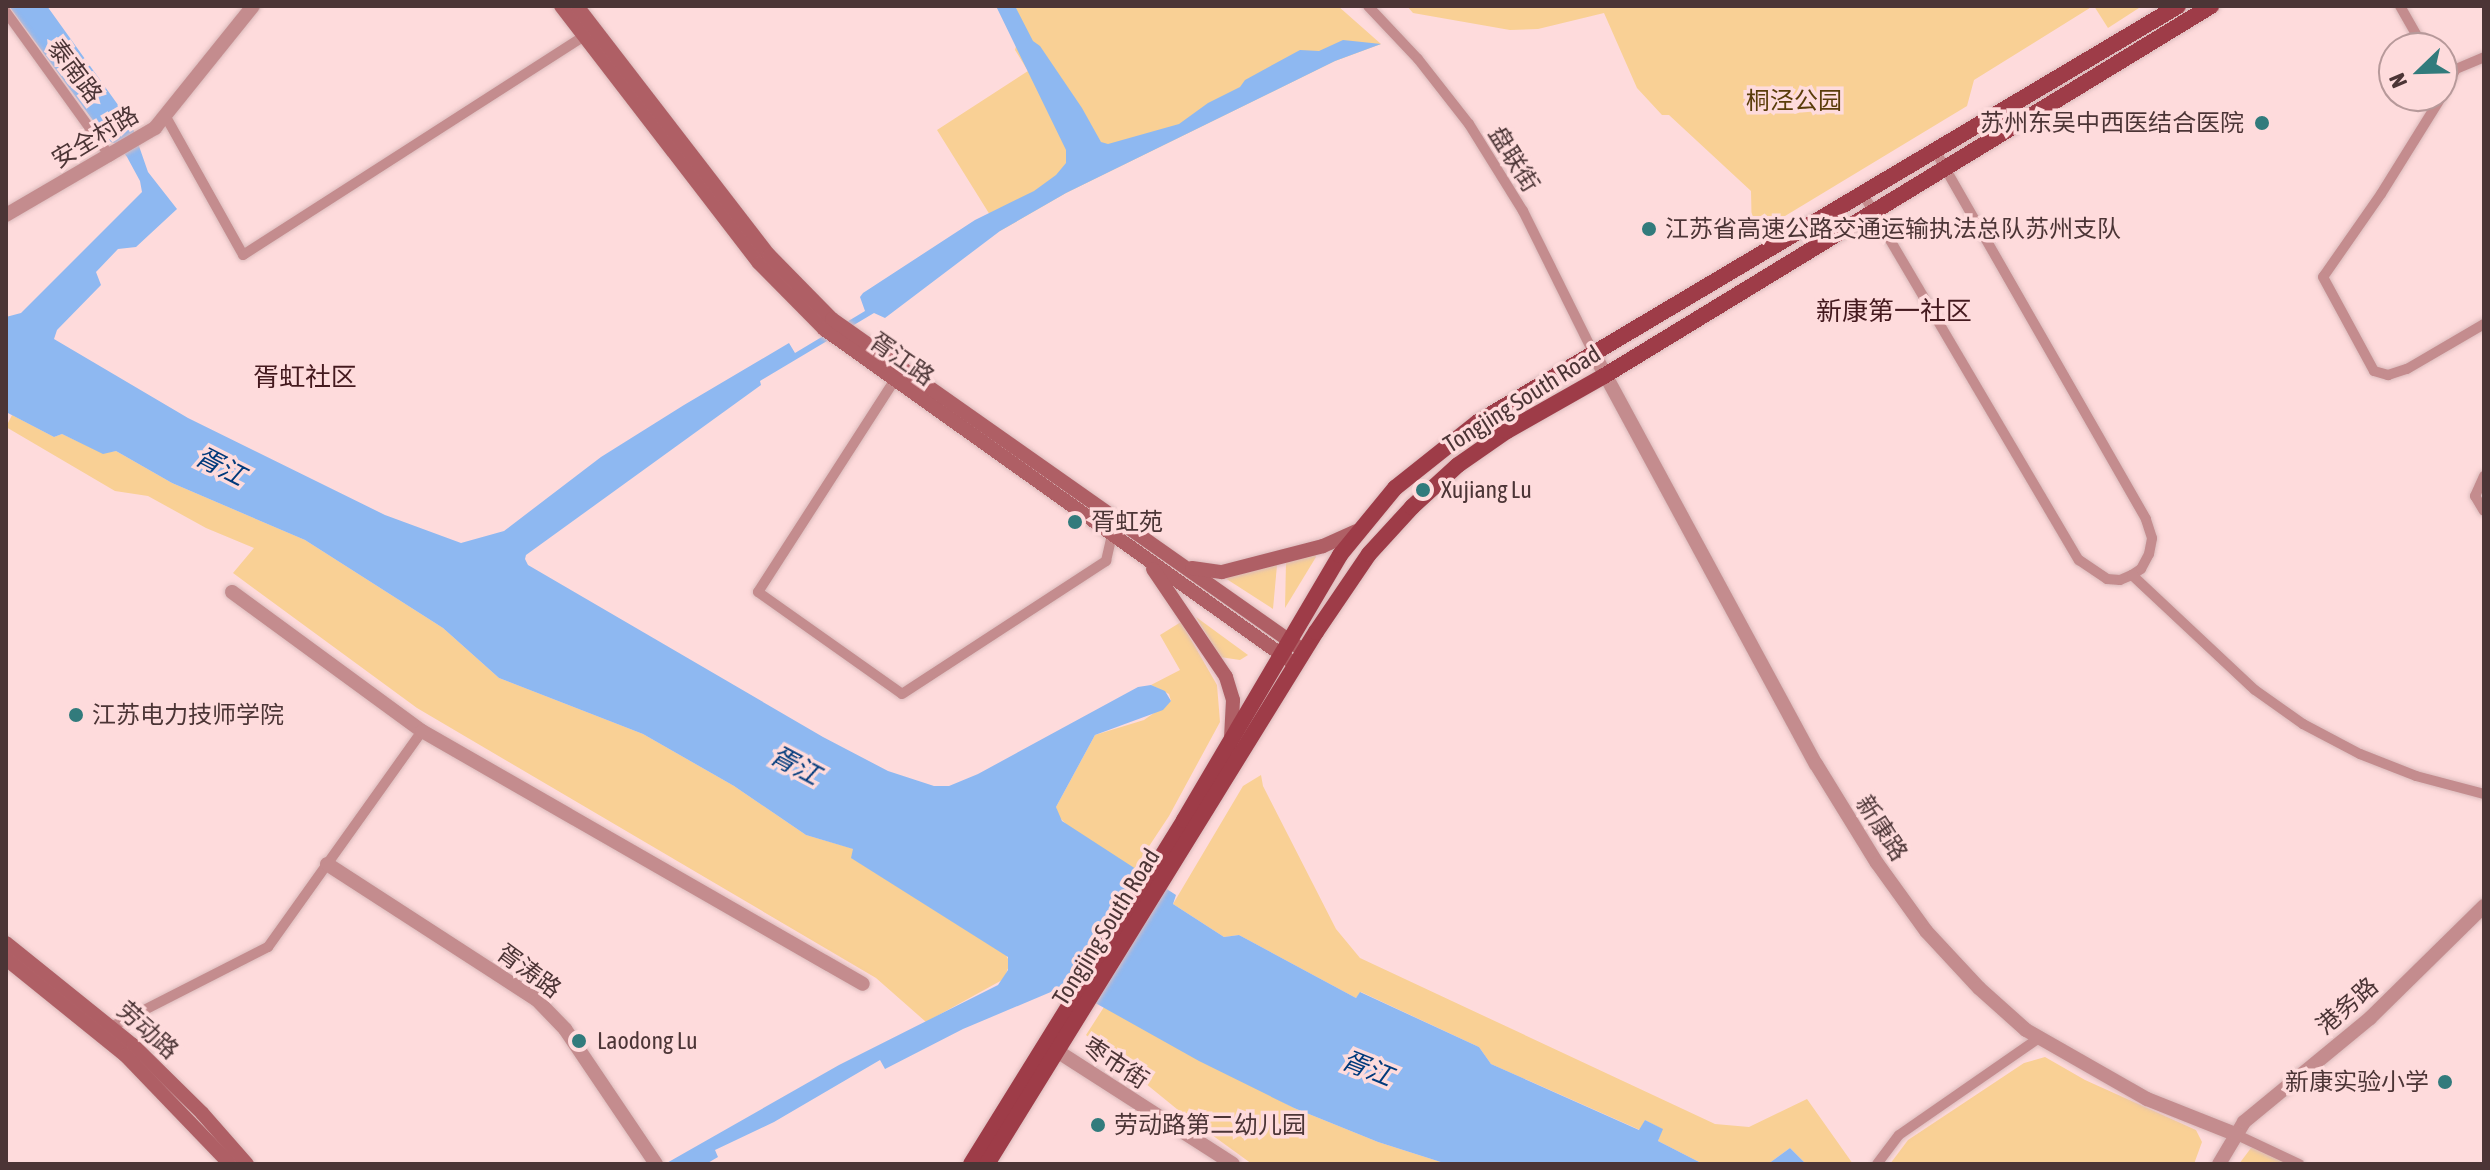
<!DOCTYPE html>
<html>
<head>
<meta charset="utf-8">
<style>
  body { margin:0 }
  #map { position:relative; width:2490px; height:1170px; overflow:hidden; background:#fedbdc; font-family:"Asap Condensed","Noto Sans SC",sans-serif }
  div>[style] { position:absolute }
  .green>* { inset:0; background:#f9d095 }
  .water>* { inset:0; background:#8eb8f1 }
  .roads { filter:drop-shadow(0 0 2px #dababb) drop-shadow(0 0 2px #dababb) }
  .minor>* { height:10px; margin:-5px; padding:0 5px; transform-origin:5px; border-radius:5px; background:#c48c8e }
  .tertiary>* { height:14px; margin:-7px; padding:0 7px; transform-origin:7px; border-radius:7px; background:#c48c8e }
  .secondary>* { height:14px; margin:-7px; padding:0 7px; transform-origin:7px; border-radius:7px; background:#af5f65 }
  .primary>* { height:16px; margin:-8px; padding:0 8px; transform-origin:8px; border-radius:8px; background:#9e3c48 }
  .dots>* { width:22px; height:22px; translate:-50% -50%; box-sizing:border-box; border:4px solid #fedbdc; border-radius:50% }
  span { translate:-50% -50%; white-space:nowrap; text-align:center; line-height:1.15; -webkit-text-stroke:7px #fedbdc; paint-order:stroke }
  .street-label { font-size:24px; color:#4c3536 }
  .park-label { font-size:24px; color:#5a3d0a }
  .poi-label { font-size:24px; color:#4c3536 }
  .right { translate:-100% -50%; text-align:right }
  .left { translate:0 -50%; text-align:left }
  .neighbourhood-label { font-size:26px; color:#44191e }
  .water-label { font-size:26px; color:#003a7b; font-style:italic }
  .frame { position:absolute; inset:0; border:8px solid #4c3536; pointer-events:none }
  .north { position:absolute; left:2378px; top:32px; width:80px; height:80px; box-sizing:border-box; background:#fedbdc; border:2px solid #b7999a; border-radius:50%; rotate:247deg; font-size:22px; font-weight:700; line-height:32px; text-align:center; color:#4c3536 }
  .north::after { content:''; display:block; margin:auto; width:28px; height:36px; background:#327b7c; clip-path:polygon(50% 0,100% 100%,50% 72%,0 100%) }
</style>
</head>
<body>
<div id="map">
  <div class="green">
    <div style="clip-path:polygon(1015px 6px,1338px 6px,1381px 44px,1335px 61px,1066px 193px,1000px 231px,937px 130px,1028px 71px,1015px 50px,1022px 24px)"></div>
    <div style="clip-path:polygon(1407px 6px,2093px 6px,1974px 80px,1967px 106px,1752px 236px,1751px 191px,1669px 115px,1662px 115px,1637px 88px,1604px 13px,1538px 29px,1510px 30px,1413px 13px)"></div>
    <div style="clip-path:polygon(2094px 6px,2142px 6px,2108px 28px)"></div>
    <div style="clip-path:polygon(12px 415px,54px 437px,62px 434px,103px 453px,116px 451px,172px 483px,305px 540px,443px 628px,499px 678px,643px 734px,734px 786px,806px 835px,854px 849px,852px 858px,1006px 955px,1010px 963px,1004px 979px,926px 1022px,876px 978px,417px 708px,233px 573px,254px 548px,206px 528px,148px 496px,115px 491px,6px 427px)"></div>
    <div style="clip-path:polygon(1315px 555px,1316px 557px,1285px 608px,1286px 562px)"></div>
    <div style="clip-path:polygon(1277px 565px,1273px 609px,1225px 578px)"></div>
    <div style="clip-path:polygon(1196px 617px,1248px 655px,1240px 660px,1220px 657px)"></div>
    <div style="clip-path:polygon(1181px 622px,1217px 685px,1220px 722px,1169px 816px,1134px 869px,1069px 827px,1058px 816px,1056px 807px,1095px 735px,1144px 720px,1171px 701px,1169px 694px,1151px 685px,1180px 670px,1160px 635px)"></div>
    <div style="clip-path:polygon(1261px 775px,1263px 786px,1336px 929px,1360px 958px,1715px 1124px,1749px 1127px,1807px 1099px,1853px 1164px,1806px 1164px,1790px 1148px,1768px 1164px,1703px 1164px,1658px 1141px,1662px 1129px,1645px 1120px,1640px 1130px,1491px 1064px,1479px 1047px,1361px 992px,1356px 998px,1239px 935px,1224px 937px,1173px 904px,1243px 786px)"></div>
    <div style="clip-path:polygon(1104px 1007px,1294px 1108px,1378px 1142px,1447px 1164px,1252px 1164px,1183px 1114px,1086px 1035px)"></div>
    <div style="clip-path:polygon(2045px 1057px,2085px 1080px,2196px 1130px,2202px 1142px,2194px 1164px,1890px 1164px,1908px 1140px,2024px 1063px)"></div>
    <div style="clip-path:polygon(2251px 1148px,2258px 1148px,2291px 1164px,2239px 1164px)"></div>
  </div>
  <div class="water">
    <div style="clip-path:polygon(9px 6px,47px 6px,131px 123px,148px 172px,177px 209px,136px 247px,118px 249px,96px 272px,101px 285px,57px 330px,54px 339px,188px 418px,385px 515px,461px 543px,504px 531px,601px 457px,684px 405px,789px 343px,795px 353px,865px 311px,860px 297px,863px 293px,975px 220px,1034px 191px,1056px 175px,1066px 163px,1066px 150px,996px 6px,1015px 6px,1033px 41px,1040px 46px,1082px 108px,1101px 142px,1108px 144px,1179px 124px,1208px 103px,1240px 87px,1245px 80px,1300px 50px,1319px 51px,1343px 40px,1381px 44px,1335px 61px,1066px 193px,1000px 231px,885px 318px,874px 313px,760px 381px,761px 385px,526px 555px,525px 559px,528px 565px,823px 737px,888px 771px,934px 786px,949px 786px,978px 774px,1138px 687px,1151px 685px,1165px 691px,1171px 701px,1163px 710px,1095px 735px,1056px 807px,1062px 821px,1176px 895px,1173px 904px,1224px 937px,1239px 935px,1356px 998px,1360px 992px,1479px 1047px,1491px 1064px,1639px 1130px,1645px 1120px,1663px 1129px,1658px 1141px,1703px 1164px,1447px 1164px,1378px 1142px,1294px 1108px,1199px 1061px,1065px 986px,963px 1029px,885px 1069px,880px 1060px,774px 1122px,715px 1150px,718px 1157px,706px 1164px,665px 1164px,839px 1065px,998px 985px,1008px 970px,1008px 957px,851px 858px,853px 849px,806px 835px,734px 786px,643px 734px,499px 678px,443px 628px,305px 540px,172px 483px,116px 451px,103px 454px,62px 434px,54px 437px,6px 412px,6px 317px,21px 313px,142px 192px,140px 181px,127px 157px,117px 144px,108px 141px)"></div>
    <div style="clip-path:polygon(1790px 1148px,1806px 1164px,1768px 1164px)"></div>
  </div>
  <div class="roads">
    <div class="minor">
      <div style="left:1368px;top:6px;width:73px;rotate:46.7deg"></div>
      <div style="left:1418px;top:59px;width:83px;rotate:51.9deg"></div>
      <div style="left:1469px;top:124px;width:102px;rotate:58.2deg"></div>
      <div style="left:1523px;top:211px;width:160px;rotate:63.6deg"></div>
      <div style="left:2400px;top:6px;width:48px;rotate:60.3deg"></div>
      <div style="left:6px;top:12px;width:178px;rotate:54.2deg"></div>
      <div style="left:2442px;top:95px;width:30px;rotate:-62deg"></div>
      <div style="left:2456px;top:69px;width:30px;rotate:-23deg"></div>
      <div style="left:2442px;top:96px;width:115px;rotate:121.9deg"></div>
      <div style="left:2381px;top:194px;width:101px;rotate:124.9deg"></div>
      <div style="left:2323px;top:277px;width:107px;rotate:61.5deg"></div>
      <div style="left:2374px;top:371px;width:15px;rotate:16deg"></div>
      <div style="left:2388px;top:375px;width:20px;rotate:-18deg"></div>
      <div style="left:2407px;top:369px;width:89px;rotate:-30.3deg"></div>
      <div style="left:166px;top:117px;width:158px;rotate:60.8deg"></div>
      <div style="left:243px;top:255px;width:405px;rotate:-32.7deg"></div>
      <div style="left:1863px;top:194px;width:425px;rotate:59.5deg"></div>
      <div style="left:2079px;top:560px;width:34px;rotate:34deg"></div>
      <div style="left:2107px;top:579px;width:13px;rotate:4deg"></div>
      <div style="left:2120px;top:580px;width:13px;rotate:-23deg"></div>
      <div style="left:2132px;top:575px;width:11px;rotate:-34deg"></div>
      <div style="left:2141px;top:569px;width:17px;rotate:-62deg"></div>
      <div style="left:2149px;top:554px;width:16px;rotate:-79deg"></div>
      <div style="left:2152px;top:538px;width:20px;rotate:-108deg"></div>
      <div style="left:2146px;top:519px;width:424px;rotate:-119.8deg"></div>
      <div style="left:894px;top:381px;width:251px;rotate:122.8deg"></div>
      <div style="left:758px;top:592px;width:176px;rotate:35.3deg"></div>
      <div style="left:902px;top:694px;width:244px;rotate:-33.1deg"></div>
      <div style="left:1106px;top:561px;width:28px;rotate:-77deg"></div>
      <div style="left:2484px;top:476px;width:22px;rotate:114deg"></div>
      <div style="left:2475px;top:496px;width:17px;rotate:59deg"></div>
      <div style="left:2132px;top:575px;width:168px;rotate:43.1deg"></div>
      <div style="left:2255px;top:690px;width:59px;rotate:35.3deg"></div>
      <div style="left:2303px;top:724px;width:64px;rotate:27.8deg"></div>
      <div style="left:2360px;top:754px;width:60px;rotate:21.4deg"></div>
      <div style="left:2416px;top:776px;width:70px;rotate:14.8deg"></div>
      <div style="left:107px;top:1029px;width:181px;rotate:-27deg"></div>
      <div style="left:268px;top:947px;width:265px;rotate:-54.5deg"></div>
      <div style="left:2235px;top:1134px;width:71px;rotate:25.1deg"></div>
      <div style="left:1877px;top:1164px;width:36px;rotate:-53deg"></div>
      <div style="left:1899px;top:1135px;width:170px;rotate:-34.7deg"></div>
    </div>
    <div class="tertiary">
      <div style="left:6px;top:215px;width:173px;rotate:-30.3deg"></div>
      <div style="left:155px;top:128px;width:156px;rotate:-51.2deg"></div>
      <div style="left:1594px;top:354px;width:466px;rotate:61.6deg"></div>
      <div style="left:1816px;top:764px;width:116px;rotate:58.4deg"></div>
      <div style="left:1877px;top:863px;width:84px;rotate:54.2deg"></div>
      <div style="left:1926px;top:931px;width:78px;rotate:47.1deg"></div>
      <div style="left:1979px;top:988px;width:63px;rotate:41.8deg"></div>
      <div style="left:2026px;top:1030px;width:139px;rotate:29.7deg"></div>
      <div style="left:2147px;top:1099px;width:95px;rotate:21.7deg"></div>
      <div style="left:232px;top:592px;width:235px;rotate:36.2deg"></div>
      <div style="left:422px;top:731px;width:508px;rotate:29.84deg"></div>
      <div style="left:327px;top:864px;width:249px;rotate:32.9deg"></div>
      <div style="left:536px;top:999px;width:42px;rotate:46deg"></div>
      <div style="left:565px;top:1029px;width:163px;rotate:56deg"></div>
      <div style="left:1057px;top:1051px;width:209px;rotate:32.7deg"></div>
      <div style="left:2219px;top:1164px;width:49px;rotate:-59.2deg"></div>
      <div style="left:2244px;top:1122px;width:163px;rotate:-39.5deg"></div>
      <div style="left:2370px;top:1018px;width:160px;rotate:-44.5deg"></div>
    </div>
    <div class="secondary">
      <div style="left:561px;top:6px;width:324px;rotate:52.4deg"></div>
      <div style="left:759px;top:263px;width:93px;rotate:45.4deg"></div>
      <div style="left:824px;top:329px;width:579px;rotate:35.45deg"></div>
      <div style="left:577px;top:6px;width:314px;rotate:52.4deg"></div>
      <div style="left:769px;top:255px;width:90px;rotate:45.5deg"></div>
      <div style="left:832px;top:319px;width:577px;rotate:35.12deg"></div>
      <div style="left:1192px;top:568px;width:30px;rotate:8deg"></div>
      <div style="left:1222px;top:572px;width:104px;rotate:-14.4deg"></div>
      <div style="left:1323px;top:546px;width:36px;rotate:-24deg"></div>
      <div style="left:1153px;top:569px;width:130px;rotate:55.9deg"></div>
      <div style="left:1226px;top:677px;width:24px;rotate:73deg"></div>
      <div style="left:1233px;top:700px;width:38px;rotate:93deg"></div>
      <div style="left:6px;top:943px;width:163px;rotate:38.8deg"></div>
      <div style="left:133px;top:1045px;width:97px;rotate:44.6deg"></div>
      <div style="left:202px;top:1113px;width:68px;rotate:48.6deg"></div>
      <div style="left:6px;top:959px;width:153px;rotate:38.9deg"></div>
      <div style="left:125px;top:1055px;width:151px;rotate:46.1deg"></div>
    </div>
    <div class="primary">
      <div style="left:971px;top:1164px;width:405px;rotate:-58.2deg"></div>
      <div style="left:1184px;top:820px;width:308px;rotate:-59.5deg"></div>
      <div style="left:1340px;top:555px;width:87px;rotate:-50.6deg"></div>
      <div style="left:1395px;top:488px;width:106px;rotate:-38.5deg"></div>
      <div style="left:1478px;top:422px;width:814px;rotate:-30.72deg"></div>
      <div style="left:987px;top:1164px;width:626px;rotate:-58.27deg"></div>
      <div style="left:1316px;top:632px;width:94px;rotate:-55.8deg"></div>
      <div style="left:1369px;top:554px;width:64px;rotate:-47.5deg"></div>
      <div style="left:1412px;top:507px;width:62px;rotate:-42.4deg"></div>
      <div style="left:1458px;top:465px;width:60px;rotate:-34.8deg"></div>
      <div style="left:1507px;top:431px;width:112px;rotate:-29.6deg"></div>
      <div style="left:1604px;top:376px;width:711px;rotate:-31.36deg"></div>
    </div>
  </div>
  <div class="dots">
    <div style="left:2262px;top:123px;background:#327b7c"></div>
    <div style="left:1649px;top:229px;background:#327b7c"></div>
    <div style="left:1423px;top:490px;background:#327b7c"></div>
    <div style="left:1075px;top:522px;background:#327b7c"></div>
    <div style="left:76px;top:715px;background:#327b7c"></div>
    <div style="left:579px;top:1041px;background:#327b7c"></div>
    <div style="left:2445px;top:1082px;background:#327b7c"></div>
    <div style="left:1098px;top:1125px;background:#327b7c"></div>
  </div>
  <div class="street-label">
    <span style="left:75px;top:71px;rotate:53deg">泰南路</span>
    <span style="left:95px;top:137px;rotate:-31deg">安全村路</span>
    <span style="left:1514px;top:159px;rotate:58deg">盘联街</span>
    <span style="left:902px;top:359px;rotate:35deg">胥江路</span>
    <span style="left:1522px;top:399px;rotate:-32deg">Tongjing South Road</span>
    <span style="left:1882px;top:828px;rotate:57deg">新康路</span>
    <span style="left:1106px;top:927px;rotate:-58deg">Tongjing South Road</span>
    <span style="left:529px;top:971px;rotate:36deg">胥涛路</span>
    <span style="left:2347px;top:1006px;rotate:-41deg">港务路</span>
    <span style="left:148px;top:1030px;rotate:42deg">劳动路</span>
    <span style="left:1116px;top:1063px;rotate:33deg">枣市街</span>
  </div>
  <div class="park-label">
    <span style="left:1794px;top:101px">桐泾公园</span>
  </div>
  <div class="poi-label">
    <span class="right" style="left:2244px;top:123px">苏州东吴中西医结合医院</span>
    <span class="left" style="left:1665px;top:229px">江苏省高速公路交通运输执法总队苏州支队</span>
    <span class="left" style="left:1441px;top:490px">Xujiang Lu</span>
    <span class="left" style="left:1091px;top:522px">胥虹苑</span>
    <span class="left" style="left:92px;top:715px">江苏电力技师学院</span>
    <span class="left" style="left:597px;top:1041px">Laodong Lu</span>
    <span class="right" style="left:2429px;top:1082px">新康实验小学</span>
    <span class="left" style="left:1114px;top:1125px">劳动路第二幼儿园</span>
  </div>
  <div class="neighbourhood-label">
    <span style="left:1894px;top:312px">新康第一社区</span>
    <span style="left:305px;top:378px">胥虹社区</span>
  </div>
  <div class="water-label">
    <span style="left:220px;top:467px;rotate:27deg">胥江</span>
    <span style="left:795px;top:766px;rotate:28deg">胥江</span>
    <span style="left:1367px;top:1069px;rotate:22deg">胥江</span>
  </div>
  <div class="frame"></div>
  <div class="north">N</div>
</div>
</body>
</html>
